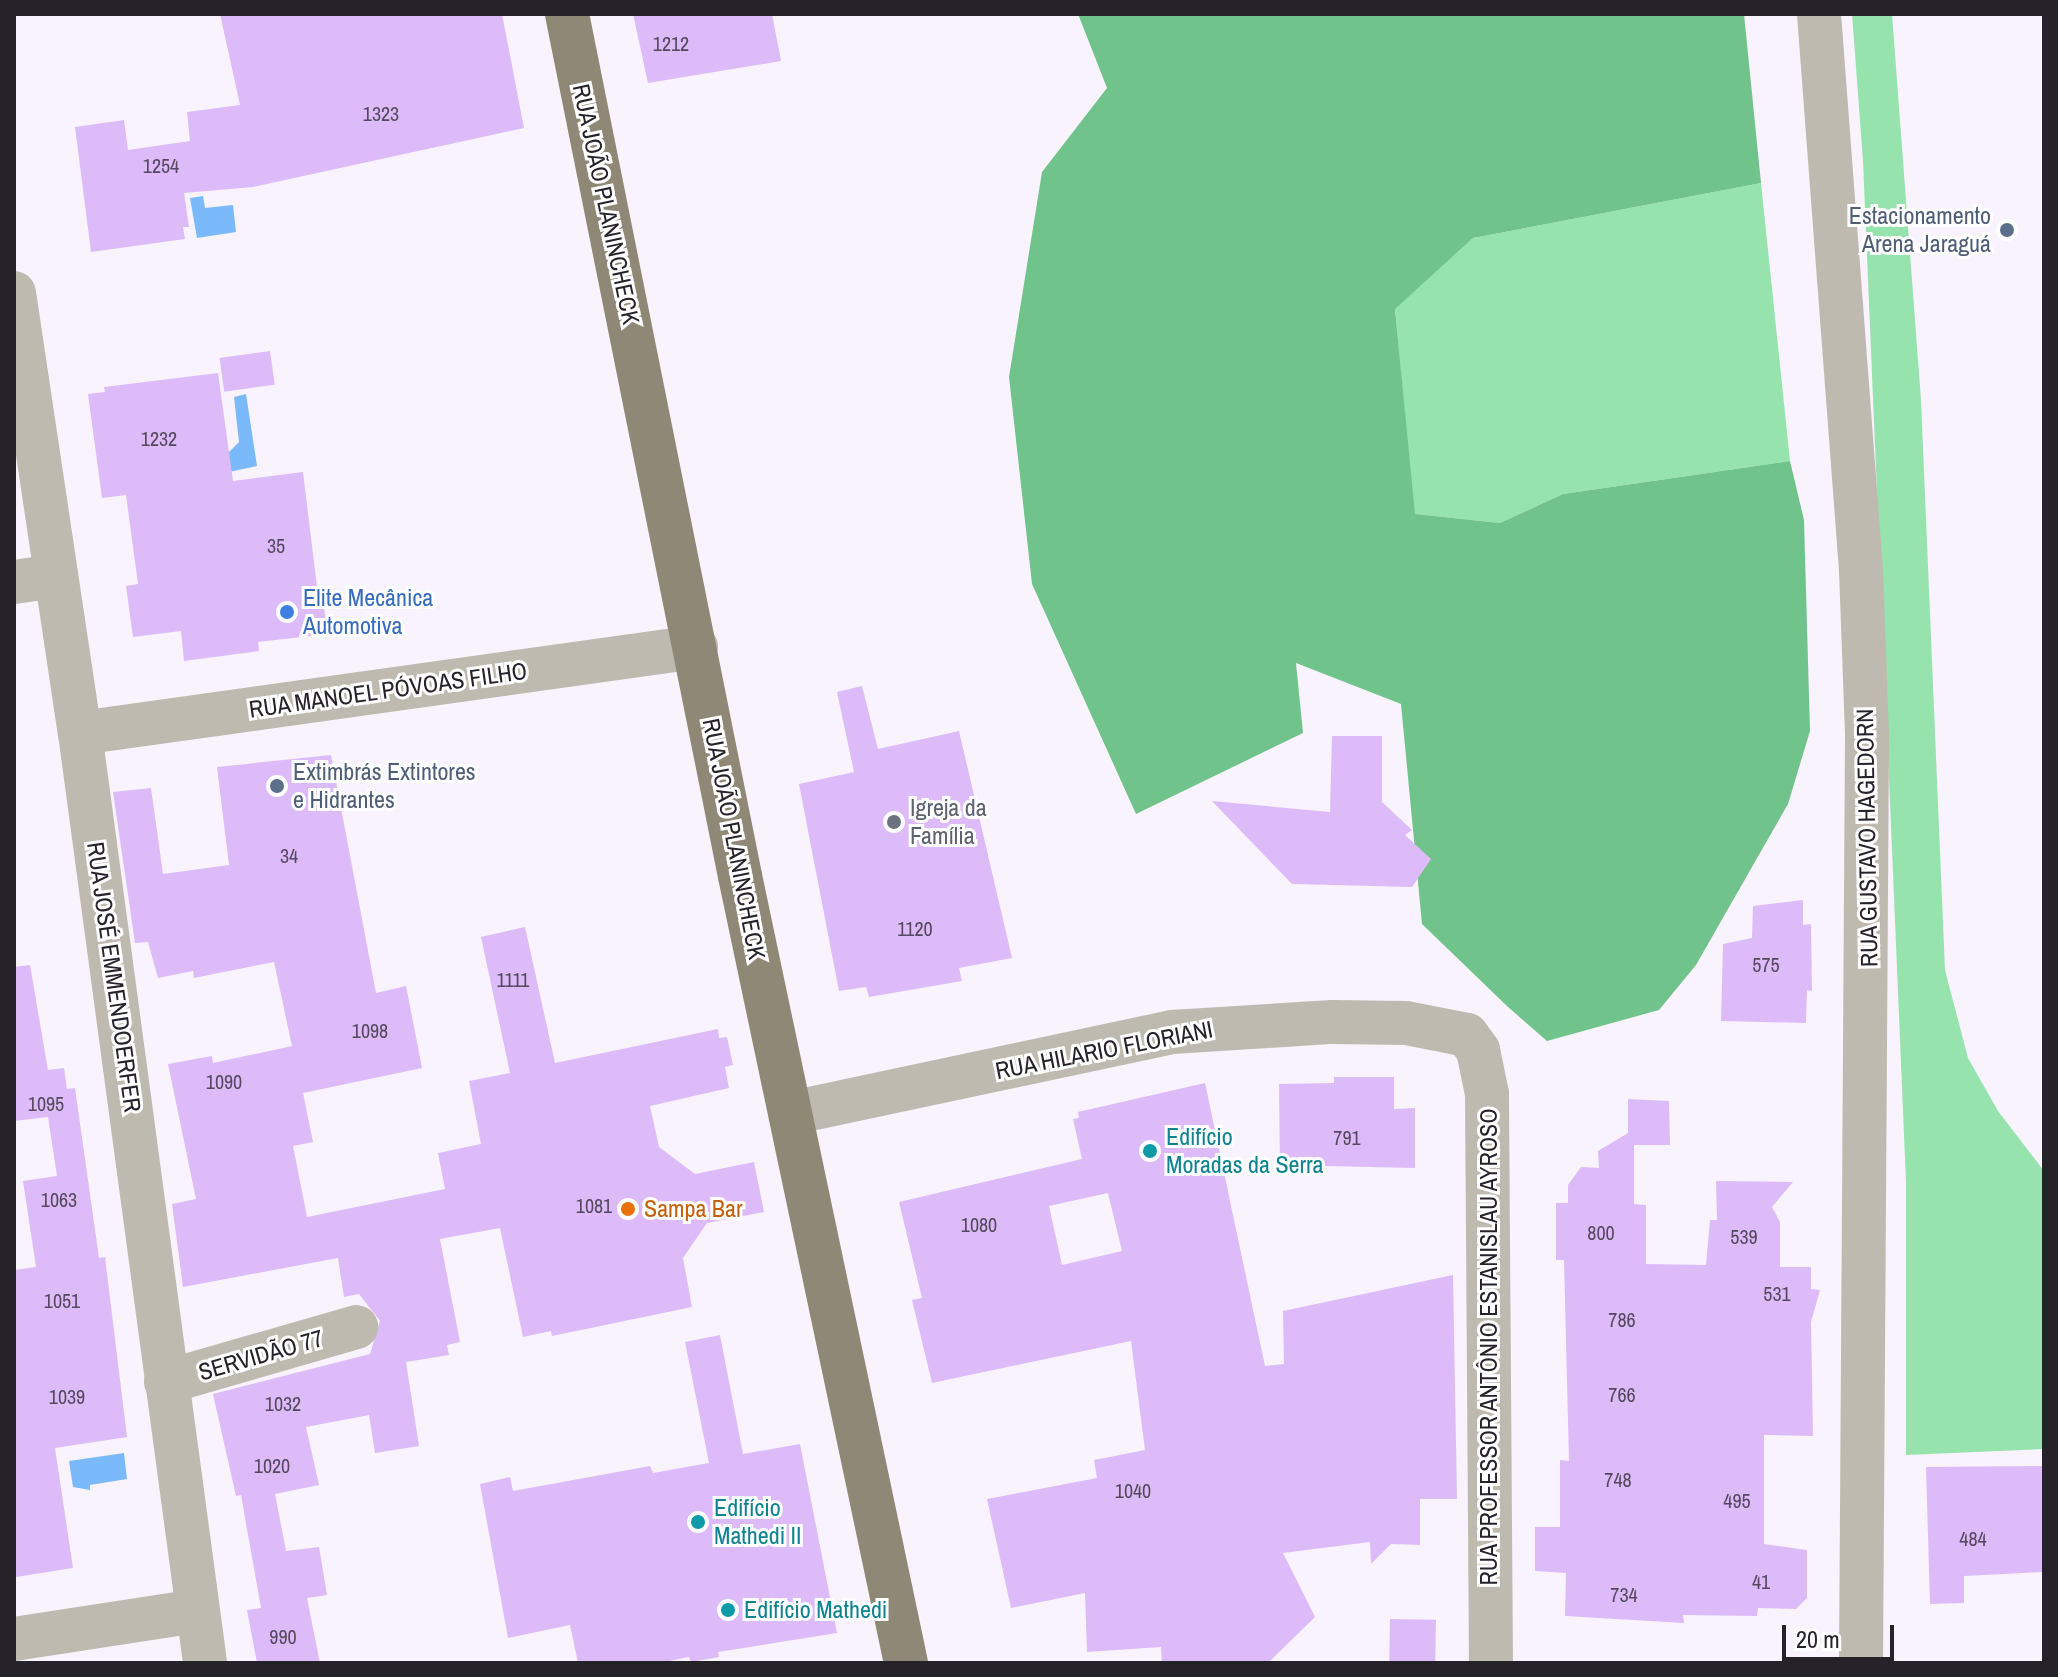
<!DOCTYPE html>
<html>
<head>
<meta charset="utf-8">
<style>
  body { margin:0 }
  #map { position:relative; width:2058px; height:1677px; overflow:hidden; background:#f8f3fc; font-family:"Archivo Narrow",sans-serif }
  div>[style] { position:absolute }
  .green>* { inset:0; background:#96e3ad }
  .forest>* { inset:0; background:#71c38c }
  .water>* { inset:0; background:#7ab9fa }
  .building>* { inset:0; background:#ddbbf9; transform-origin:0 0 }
  .minor>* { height:44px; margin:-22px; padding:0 22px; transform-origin:22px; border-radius:22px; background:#bebab0 }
  .major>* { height:44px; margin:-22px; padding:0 22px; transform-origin:22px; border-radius:22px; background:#908876 }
  .dots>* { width:22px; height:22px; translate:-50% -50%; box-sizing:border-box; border:4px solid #fff; border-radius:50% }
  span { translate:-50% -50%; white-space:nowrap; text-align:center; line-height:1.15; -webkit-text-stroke:6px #fff; paint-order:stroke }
  .number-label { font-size:20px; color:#54485e }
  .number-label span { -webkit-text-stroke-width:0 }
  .street-label { font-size:24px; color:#26222a }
  .service-label { font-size:24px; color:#4e5e75 }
  .right { translate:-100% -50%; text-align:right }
  .left { translate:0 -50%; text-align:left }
  .shop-label { font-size:24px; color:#366cbe }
  .worship-label { font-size:24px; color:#5b616d }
  .culture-label { font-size:24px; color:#0d838f }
  .food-label { font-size:24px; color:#c56008 }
  .frame { position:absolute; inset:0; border:16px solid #26222a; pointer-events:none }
  .scale { position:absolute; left:1782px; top:1625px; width:112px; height:36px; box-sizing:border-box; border:4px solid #26222a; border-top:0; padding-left:10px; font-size:24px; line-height:28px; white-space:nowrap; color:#26222a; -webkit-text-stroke:6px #fff; paint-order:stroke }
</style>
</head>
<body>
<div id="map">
  <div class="green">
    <div style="clip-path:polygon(1852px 14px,1892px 14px,1921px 400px,1945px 970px,1968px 1058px,1998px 1111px,2044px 1171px,2044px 1449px,1906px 1455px,1906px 1182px,1863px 161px)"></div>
    <div style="clip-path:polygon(1761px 183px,1790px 461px,1563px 494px,1500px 523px,1414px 514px,1395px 308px,1473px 238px)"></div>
  </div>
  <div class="forest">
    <div style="clip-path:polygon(1078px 14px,1744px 14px,1761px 183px,1473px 238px,1395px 309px,1415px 514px,1500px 523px,1563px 494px,1790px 461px,1804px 520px,1810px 731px,1788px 804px,1696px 965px,1659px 1010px,1547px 1041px,1508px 1007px,1422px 924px,1401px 704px,1296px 663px,1303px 733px,1136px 814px,1032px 584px,1009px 377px,1042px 172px,1107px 88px)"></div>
  </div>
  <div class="water">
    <div style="clip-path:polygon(203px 196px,205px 208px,233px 205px,236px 232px,197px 238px,190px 198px)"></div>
    <div style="clip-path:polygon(246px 394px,257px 466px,229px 472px,225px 456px,239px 442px,234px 397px)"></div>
    <div style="clip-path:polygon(124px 1453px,127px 1479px,90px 1485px,90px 1490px,73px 1487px,69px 1461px)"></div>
  </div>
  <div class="building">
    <div style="clip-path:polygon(220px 14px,502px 14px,524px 128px,253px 187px,184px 193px,189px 227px,183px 227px,185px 239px,91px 252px,75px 127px,124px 120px,128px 150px,190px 141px,187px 112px,240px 105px)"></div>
    <div style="clip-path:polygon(633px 14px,772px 14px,781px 61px,648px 83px)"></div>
    <div style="left:270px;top:351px;width:34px;height:51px;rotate:82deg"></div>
    <div style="clip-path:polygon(218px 373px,233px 481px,303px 472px,318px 595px,322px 594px,328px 634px,258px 642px,259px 651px,184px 661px,181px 631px,133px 637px,126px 586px,138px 584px,126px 495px,102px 498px,88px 394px,105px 392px,104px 387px)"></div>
    <div style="clip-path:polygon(862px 686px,878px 749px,959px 731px,1012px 958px,959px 968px,962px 981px,869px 997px,866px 987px,839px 991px,799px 784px,854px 772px,837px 692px)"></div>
    <div style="clip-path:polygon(1332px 736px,1382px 736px,1382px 802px,1412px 830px,1405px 835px,1431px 859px,1412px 887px,1292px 884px,1212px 801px,1330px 812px)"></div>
    <div style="clip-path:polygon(331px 755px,376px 993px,406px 986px,422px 1068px,303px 1093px,313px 1142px,293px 1146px,307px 1217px,445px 1189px,438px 1153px,481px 1144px,469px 1081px,510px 1073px,481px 937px,525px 927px,555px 1063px,718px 1029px,719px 1038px,727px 1037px,733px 1065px,725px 1067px,729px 1088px,650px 1106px,659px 1147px,695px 1174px,754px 1162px,764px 1212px,707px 1223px,683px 1258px,692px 1307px,552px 1336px,551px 1331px,523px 1337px,500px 1228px,440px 1239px,460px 1342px,447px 1345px,449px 1355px,406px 1362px,419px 1446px,375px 1453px,369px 1415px,306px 1427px,319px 1485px,275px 1494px,286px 1551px,319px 1547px,327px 1595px,307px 1598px,320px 1663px,257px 1663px,247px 1610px,261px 1608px,241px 1495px,236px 1496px,213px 1394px,370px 1354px,380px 1321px,359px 1294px,344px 1297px,338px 1258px,183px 1287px,172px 1204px,196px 1199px,168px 1064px,212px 1056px,213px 1063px,292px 1046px,274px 962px,194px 978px,193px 971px,158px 978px,148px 942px,135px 943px,113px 792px,151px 788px,163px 874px,229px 865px,217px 767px)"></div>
    <div style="clip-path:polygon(1803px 900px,1803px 925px,1811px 924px,1812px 991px,1807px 990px,1806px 1023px,1721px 1021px,1723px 944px,1752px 938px,1753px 906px)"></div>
    <div style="clip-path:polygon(30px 965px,48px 1070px,64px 1068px,67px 1089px,75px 1088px,99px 1258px,105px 1257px,127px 1437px,55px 1448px,73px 1568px,16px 1577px,14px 1270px,36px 1267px,23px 1181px,57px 1176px,48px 1117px,14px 1121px,14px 967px)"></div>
    <div style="clip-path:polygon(1334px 1077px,1394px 1077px,1394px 1109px,1415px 1108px,1415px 1168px,1280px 1165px,1279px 1084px,1334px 1083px)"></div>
    <div style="clip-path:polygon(evenodd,1205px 1083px,1265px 1366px,1284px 1364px,1283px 1311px,1453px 1275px,1457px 1499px,1420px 1499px,1420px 1545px,1391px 1544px,1371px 1564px,1370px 1542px,1283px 1553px,1315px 1617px,1268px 1663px,1162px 1663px,1161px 1647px,1087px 1652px,1085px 1593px,1011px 1608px,987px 1499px,1097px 1478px,1094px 1460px,1145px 1450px,1131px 1341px,932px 1383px,912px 1300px,922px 1298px,899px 1202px,1082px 1159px,1073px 1119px,1079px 1118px,1078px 1112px,1205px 1083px,1108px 1193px,1122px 1251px,1062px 1265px,1049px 1206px,1108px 1193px)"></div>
    <div style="clip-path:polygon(1628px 1099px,1669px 1101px,1670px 1145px,1634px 1145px,1634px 1204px,1646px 1205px,1646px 1264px,1706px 1265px,1710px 1220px,1717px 1220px,1716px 1181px,1793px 1182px,1772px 1207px,1780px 1222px,1780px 1267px,1811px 1267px,1811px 1289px,1820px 1290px,1811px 1322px,1813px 1436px,1764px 1435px,1764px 1544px,1807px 1550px,1807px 1598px,1796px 1609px,1758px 1608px,1757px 1616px,1683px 1615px,1684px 1623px,1565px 1616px,1566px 1573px,1535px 1571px,1535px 1527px,1560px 1527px,1560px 1460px,1569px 1461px,1564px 1260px,1556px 1260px,1556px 1203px,1568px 1203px,1568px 1185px,1581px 1167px,1599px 1168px,1598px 1151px,1628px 1133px)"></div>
    <div style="clip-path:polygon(720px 1335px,743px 1454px,800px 1444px,837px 1633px,718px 1652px,719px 1657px,691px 1662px,689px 1657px,660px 1663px,578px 1663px,570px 1625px,508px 1638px,480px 1484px,510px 1477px,513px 1491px,650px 1466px,653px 1473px,709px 1463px,685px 1342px)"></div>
    <div style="clip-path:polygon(2044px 1466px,2044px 1572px,1964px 1576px,1964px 1603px,1930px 1604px,1926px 1467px)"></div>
    <div style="left:1390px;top:1619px;width:46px;height:44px;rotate:1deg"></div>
  </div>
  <div class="minor">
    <div style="left:1819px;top:14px;width:558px;rotate:85.68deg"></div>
    <div style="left:1861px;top:570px;width:167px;rotate:87.9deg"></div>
    <div style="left:1867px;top:737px;width:926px;rotate:90.37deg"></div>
    <div style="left:14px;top:293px;width:445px;rotate:81.5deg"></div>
    <div style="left:80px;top:733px;width:938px;rotate:82.34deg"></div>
    <div style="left:14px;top:582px;width:42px;rotate:-8.1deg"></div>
    <div style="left:80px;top:733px;width:622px;rotate:-7.95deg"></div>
    <div style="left:791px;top:1113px;width:390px;rotate:-12deg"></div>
    <div style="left:1172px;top:1032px;width:161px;rotate:-3.6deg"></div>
    <div style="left:1333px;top:1022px;width:73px;rotate:0.8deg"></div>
    <div style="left:1406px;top:1023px;width:62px;rotate:11.1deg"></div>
    <div style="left:1467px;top:1035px;width:19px;rotate:54deg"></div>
    <div style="left:1478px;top:1050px;width:45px;rotate:78.4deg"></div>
    <div style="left:1487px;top:1094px;width:569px;rotate:89.6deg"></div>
    <div style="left:166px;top:1382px;width:198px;rotate:-16.1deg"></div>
    <div style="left:14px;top:1639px;width:186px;rotate:-8.7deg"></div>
  </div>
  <div class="major">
    <div style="left:567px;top:14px;width:879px;rotate:78.65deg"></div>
    <div style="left:740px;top:876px;width:804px;rotate:78.09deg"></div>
  </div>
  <div class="dots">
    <div style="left:2007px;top:230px;background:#5c6f8a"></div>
    <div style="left:287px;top:612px;background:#3f7fe0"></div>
    <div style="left:277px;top:786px;background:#5c6f8a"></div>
    <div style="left:894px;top:822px;background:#6b7280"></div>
    <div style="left:1150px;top:1151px;background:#0f9aa8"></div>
    <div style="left:628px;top:1209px;background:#e8710a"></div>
    <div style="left:698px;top:1522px;background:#0f9aa8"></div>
    <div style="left:728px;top:1610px;background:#0f9aa8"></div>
  </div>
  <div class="number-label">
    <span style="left:671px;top:43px">1212</span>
    <span style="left:381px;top:113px">1323</span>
    <span style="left:161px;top:165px">1254</span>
    <span style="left:159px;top:438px">1232</span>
    <span style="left:276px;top:545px">35</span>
    <span style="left:289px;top:855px">34</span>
    <span style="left:915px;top:928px">1120</span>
    <span style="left:1766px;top:964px">575</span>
    <span style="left:513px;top:979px">1111</span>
    <span style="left:370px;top:1030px">1098</span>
    <span style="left:224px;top:1081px">1090</span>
    <span style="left:46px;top:1103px">1095</span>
    <span style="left:1347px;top:1137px">791</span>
    <span style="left:59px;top:1199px">1063</span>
    <span style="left:594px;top:1205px">1081</span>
    <span style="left:979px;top:1224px">1080</span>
    <span style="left:1601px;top:1232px">800</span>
    <span style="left:1744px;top:1236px">539</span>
    <span style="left:1777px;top:1293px">531</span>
    <span style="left:62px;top:1300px">1051</span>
    <span style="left:1622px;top:1319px">786</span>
    <span style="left:1622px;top:1394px">766</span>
    <span style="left:67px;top:1396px">1039</span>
    <span style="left:283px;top:1403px">1032</span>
    <span style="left:272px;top:1465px">1020</span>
    <span style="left:1618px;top:1479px">748</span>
    <span style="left:1133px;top:1490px">1040</span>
    <span style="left:1737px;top:1500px">495</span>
    <span style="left:1973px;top:1538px">484</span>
    <span style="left:1761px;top:1581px">41</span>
    <span style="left:1624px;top:1594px">734</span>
    <span style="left:283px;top:1636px">990</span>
  </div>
  <div class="street-label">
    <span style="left:606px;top:204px;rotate:78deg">RUA JOÃO PLANINCHECK</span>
    <span style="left:388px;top:690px;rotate:-8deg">RUA MANOEL PÓVOAS FILHO</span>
    <span style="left:1867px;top:838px;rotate:-91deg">RUA GUSTAVO HAGEDORN</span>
    <span style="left:734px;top:839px;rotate:79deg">RUA JOÃO PLANINCHECK</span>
    <span style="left:114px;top:977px;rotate:82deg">RUA JOSÉ EMMENDOERFER</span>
    <span style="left:1104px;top:1050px;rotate:-11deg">RUA HILARIO FLORIANI</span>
    <span style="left:1489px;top:1347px;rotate:-90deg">RUA PROFESSOR ANTÔNIO ESTANISLAU AYROSO</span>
    <span style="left:261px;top:1355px;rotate:-16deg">SERVIDÃO 77</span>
  </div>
  <div class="service-label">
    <span class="right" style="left:1991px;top:230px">Estacionamento<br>Arena Jaraguá</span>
    <span class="left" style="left:293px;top:786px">Extimbrás Extintores<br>e Hidrantes</span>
  </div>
  <div class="shop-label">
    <span class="left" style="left:303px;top:612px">Elite Mecânica<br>Automotiva</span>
  </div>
  <div class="worship-label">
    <span class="left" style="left:910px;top:822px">Igreja da<br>Família</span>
  </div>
  <div class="culture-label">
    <span class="left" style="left:1166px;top:1151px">Edifício<br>Moradas da Serra</span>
    <span class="left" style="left:714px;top:1522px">Edifício<br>Mathedi II</span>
    <span class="left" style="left:744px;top:1610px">Edifício Mathedi</span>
  </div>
  <div class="food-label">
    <span class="left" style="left:644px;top:1209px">Sampa Bar</span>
  </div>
  <div class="frame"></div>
  <div class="scale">20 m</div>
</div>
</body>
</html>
